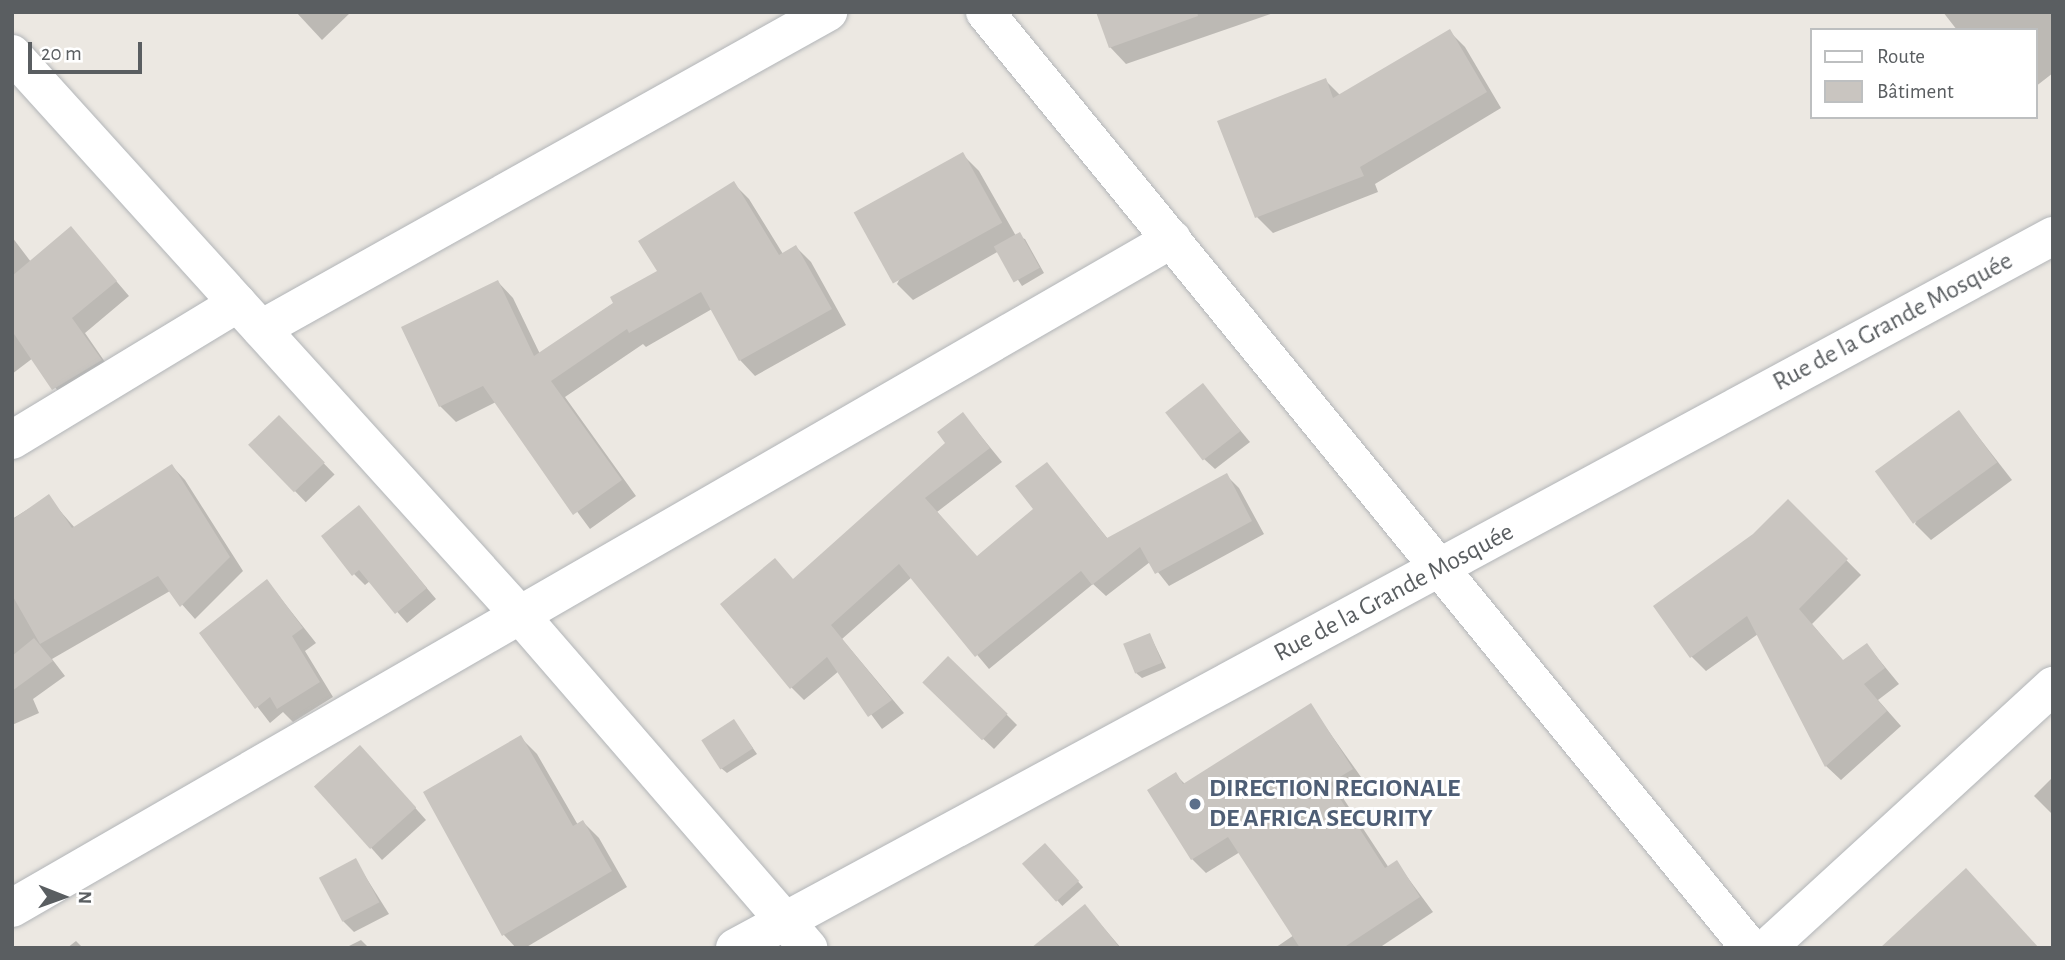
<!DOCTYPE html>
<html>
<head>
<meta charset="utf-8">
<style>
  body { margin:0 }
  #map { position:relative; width:2065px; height:960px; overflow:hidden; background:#ece8e2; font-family:"Alegreya Sans",sans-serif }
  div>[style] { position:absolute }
  .shadow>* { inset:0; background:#0003; transform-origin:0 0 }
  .building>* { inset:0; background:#c9c5c0; transform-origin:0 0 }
  .roads { filter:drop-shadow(0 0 2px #b2b5b8) drop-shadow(0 0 2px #b2b5b8) }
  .minor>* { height:38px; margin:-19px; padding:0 19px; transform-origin:19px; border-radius:19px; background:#fff }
  .tertiary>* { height:38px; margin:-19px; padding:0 19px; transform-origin:19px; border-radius:19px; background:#fff }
  .dots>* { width:19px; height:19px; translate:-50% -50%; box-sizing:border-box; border:4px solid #fff; border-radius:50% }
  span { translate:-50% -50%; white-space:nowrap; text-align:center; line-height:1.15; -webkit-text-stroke:6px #fff; paint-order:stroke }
  .street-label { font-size:26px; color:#5a5e61 }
  .service-label { font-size:26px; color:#4e5e75; font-weight:700 }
  .left { translate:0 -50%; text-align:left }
  .frame { position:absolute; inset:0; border:14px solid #5a5e61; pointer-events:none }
  .legend { position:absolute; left:1810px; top:28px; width:228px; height:91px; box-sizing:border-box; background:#fff; border:2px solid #bdbfc0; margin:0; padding:9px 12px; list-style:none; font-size:21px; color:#5a5e61 }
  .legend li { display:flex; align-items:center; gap:14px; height:35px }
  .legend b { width:35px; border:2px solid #bdbfc0 }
  .north { position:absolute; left:28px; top:862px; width:70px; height:70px; -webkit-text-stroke:5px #fff; paint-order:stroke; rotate:91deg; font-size:19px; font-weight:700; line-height:28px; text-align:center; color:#5a5e61 }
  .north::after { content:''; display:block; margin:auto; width:24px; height:32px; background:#5a5e61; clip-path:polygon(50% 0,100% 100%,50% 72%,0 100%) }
  .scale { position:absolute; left:28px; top:42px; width:114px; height:32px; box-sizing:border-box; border:4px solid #5a5e61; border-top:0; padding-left:9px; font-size:21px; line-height:24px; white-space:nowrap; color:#5a5e61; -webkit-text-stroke:5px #fff; paint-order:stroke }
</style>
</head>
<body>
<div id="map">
  <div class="shadow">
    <div style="clip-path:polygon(296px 12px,351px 12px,322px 40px)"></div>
    <div style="clip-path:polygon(1098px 12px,1276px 12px,1126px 64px,1110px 47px)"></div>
    <div style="clip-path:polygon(1943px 12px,2053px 12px,2053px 73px,2035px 87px,2035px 30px,1957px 30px)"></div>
    <div style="clip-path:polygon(1449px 31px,1465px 47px,1501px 108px,1375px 184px,1378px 192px,1273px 233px,1257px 217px,1325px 80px,1341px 96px)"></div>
    <div style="clip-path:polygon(963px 155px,979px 171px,1016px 236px,1025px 239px,1044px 273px,1022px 286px,999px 251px,913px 300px,897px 284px)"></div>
    <div style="clip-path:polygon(734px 184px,749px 199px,783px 254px,796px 247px,811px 262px,846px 325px,755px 376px,740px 360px,712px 309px,646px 347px,643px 344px,565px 397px,636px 496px,590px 529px,496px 402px,456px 422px,440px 406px,498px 282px,513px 298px,540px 354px,660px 271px)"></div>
    <div style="clip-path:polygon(71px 228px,129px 296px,85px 333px,114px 375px,67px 403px,33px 358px,12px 374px,12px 237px,31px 262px)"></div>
    <div style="clip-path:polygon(1203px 386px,1250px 442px,1215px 469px,1204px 459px)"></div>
    <div style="clip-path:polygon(1959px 412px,2012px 480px,1931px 540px,1915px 524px)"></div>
    <div style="clip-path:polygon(963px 414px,1002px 462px,937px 512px,977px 558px,1035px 509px,1047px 464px,1108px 539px,1226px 475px,1239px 488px,1264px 534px,1169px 586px,1150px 562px,1106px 596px,1093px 584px,989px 669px,912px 577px,842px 639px,904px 713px,882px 729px,839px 671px,804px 700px,791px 687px,794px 581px,947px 443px)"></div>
    <div style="left:279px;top:417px;width:80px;height:40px;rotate:46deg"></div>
    <div style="clip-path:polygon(172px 466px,185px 480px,243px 571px,195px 619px,170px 591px,52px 659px,65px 676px,33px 699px,39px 713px,12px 725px,12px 519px,48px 497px,75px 528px)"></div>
    <div style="clip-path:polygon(1788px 501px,1861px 575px,1812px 624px,1844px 662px,1867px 645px,1899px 684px,1878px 700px,1901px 726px,1841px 780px,1826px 766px,1758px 634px,1706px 671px,1691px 656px,1754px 535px)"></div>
    <div style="clip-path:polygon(359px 507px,436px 599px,407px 623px,370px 581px,365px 585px,354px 574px)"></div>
    <div style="clip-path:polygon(267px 581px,316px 643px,305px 651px,333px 697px,293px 722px,283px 712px,270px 723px,201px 634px)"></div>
    <div style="clip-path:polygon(1150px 635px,1166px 668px,1142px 678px,1136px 673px)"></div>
    <div style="clip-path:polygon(935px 694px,1006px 714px,1017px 725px,994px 749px)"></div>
    <div style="clip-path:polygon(1310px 705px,1366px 784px,1343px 798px,1389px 868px,1397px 863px,1433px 912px,1379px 948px,1275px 948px,1294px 935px,1240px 852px,1206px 873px,1192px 859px,1176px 775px,1186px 785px)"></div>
    <div style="clip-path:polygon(734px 721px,757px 754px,727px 773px,721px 768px)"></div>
    <div style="clip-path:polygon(521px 738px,537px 754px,578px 825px,583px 822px,599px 838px,627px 887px,525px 948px,516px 948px,504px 935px,426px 793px)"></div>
    <div style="clip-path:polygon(371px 758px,426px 820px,382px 860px,316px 786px)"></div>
    <div style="clip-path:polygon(2053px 777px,2053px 815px,2034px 796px)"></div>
    <div style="left:1045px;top:845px;width:57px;height:28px;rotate:48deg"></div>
    <div style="clip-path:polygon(355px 860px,389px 914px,354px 932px,343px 921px)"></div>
    <div style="clip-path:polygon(1085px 906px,1121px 948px,1046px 948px)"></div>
    <div style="clip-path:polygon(361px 940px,369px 948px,345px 948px)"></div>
    <div style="clip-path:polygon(76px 941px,83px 948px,67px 948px)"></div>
  </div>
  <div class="building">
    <div style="clip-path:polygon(1096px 12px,1197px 12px,1198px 16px,1109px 48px)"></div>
    <div style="clip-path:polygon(1450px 29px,1487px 92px,1360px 167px,1364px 176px,1255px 218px,1217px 121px,1326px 78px,1333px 98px)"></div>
    <div style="left:963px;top:152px;width:81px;height:125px;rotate:61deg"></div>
    <div style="clip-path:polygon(734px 181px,779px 255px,796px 245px,832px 309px,739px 361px,701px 292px,629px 333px,627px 329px,551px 381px,622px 480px,573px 515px,483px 386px,439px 407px,401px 327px,498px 280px,534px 356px,613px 303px,610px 297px,657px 271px,638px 241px)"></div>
    <div style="clip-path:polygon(71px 226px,117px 281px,72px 318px,102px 360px,52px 390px,12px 331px,12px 276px)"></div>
    <div style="left:1020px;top:232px;width:41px;height:30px;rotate:61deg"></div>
    <div style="left:1203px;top:383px;width:61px;height:48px;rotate:52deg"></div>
    <div style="left:1959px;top:410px;width:65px;height:104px;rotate:54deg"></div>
    <div style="clip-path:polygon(963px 412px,990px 448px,925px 498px,977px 556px,1033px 509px,1015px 486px,1047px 462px,1107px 538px,1227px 473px,1252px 521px,1155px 574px,1140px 547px,1092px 585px,1081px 571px,975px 657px,899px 564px,831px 625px,892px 700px,868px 717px,827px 657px,790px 689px,720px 604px,775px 558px,793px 579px,945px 443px,937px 432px)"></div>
    <div style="left:279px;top:415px;width:66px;height:43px;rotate:46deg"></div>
    <div style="clip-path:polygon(172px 464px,230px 557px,180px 607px,158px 576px,40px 644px,12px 595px,12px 520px,49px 494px,72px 528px)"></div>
    <div style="clip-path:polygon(1788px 499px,1848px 559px,1799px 609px,1843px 660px,1867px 643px,1885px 668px,1864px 684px,1887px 711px,1825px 767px,1747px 616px,1690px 658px,1653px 606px,1753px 534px)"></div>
    <div style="clip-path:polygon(359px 505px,427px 588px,395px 614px,359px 570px,352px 576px,321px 536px)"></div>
    <div style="clip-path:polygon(267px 579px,303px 628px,292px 636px,320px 682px,277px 709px,270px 697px,255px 709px,199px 633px)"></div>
    <div style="left:1150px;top:633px;width:32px;height:29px;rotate:68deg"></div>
    <div style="clip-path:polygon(34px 638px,53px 661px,12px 691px,12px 656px)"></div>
    <div style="left:948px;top:656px;width:83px;height:37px;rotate:44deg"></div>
    <div style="clip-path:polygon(1311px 703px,1353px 769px,1330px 783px,1385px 868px,1397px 860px,1420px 897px,1343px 948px,1300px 948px,1228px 837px,1191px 860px,1147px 790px,1176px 772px,1183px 784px)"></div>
    <div style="left:734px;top:719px;width:35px;height:39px;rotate:57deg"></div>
    <div style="clip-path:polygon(521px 735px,573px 826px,583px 820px,612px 871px,502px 936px,423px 792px)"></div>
    <div style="left:360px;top:745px;width:84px;height:62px;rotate:48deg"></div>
    <div style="left:1045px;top:843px;width:51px;height:31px;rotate:48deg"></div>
    <div style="left:356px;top:858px;width:50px;height:42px;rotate:62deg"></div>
    <div style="clip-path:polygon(1966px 868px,2039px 948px,1880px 948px)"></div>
    <div style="clip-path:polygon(1085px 904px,1120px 948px,1031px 948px)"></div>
  </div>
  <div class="roads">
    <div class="minor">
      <div style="left:985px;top:12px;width:1209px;rotate:50.74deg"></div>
      <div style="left:12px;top:54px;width:755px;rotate:47.84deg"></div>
      <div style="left:519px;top:614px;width:442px;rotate:49.1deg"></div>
      <div style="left:261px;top:329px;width:650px;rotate:-29.21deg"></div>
      <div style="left:12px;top:440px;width:264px;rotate:-31.2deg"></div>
      <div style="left:12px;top:908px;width:1339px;rotate:-29.97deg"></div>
      <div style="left:1767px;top:948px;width:388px;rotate:-42.5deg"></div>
    </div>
    <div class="tertiary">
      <div style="left:735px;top:948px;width:1498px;rotate:-28.38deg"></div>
    </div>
  </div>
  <div class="dots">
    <div style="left:1195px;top:804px;background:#5c6f8a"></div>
  </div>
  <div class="street-label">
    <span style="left:1893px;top:322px;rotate:-28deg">Rue de la Grande Mosquée</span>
    <span style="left:1394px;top:593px;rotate:-28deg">Rue de la Grande Mosquée</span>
  </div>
  <div class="service-label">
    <span class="left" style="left:1209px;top:804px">DIRECTION REGIONALE<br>DE AFRICA SECURITY</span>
  </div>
  <div class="frame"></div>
  <ul class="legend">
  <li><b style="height:9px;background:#fff"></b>Route</li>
  <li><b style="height:19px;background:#c9c5c0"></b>Bâtiment</li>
  </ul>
  <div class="north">N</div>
  <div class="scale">20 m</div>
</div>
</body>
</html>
